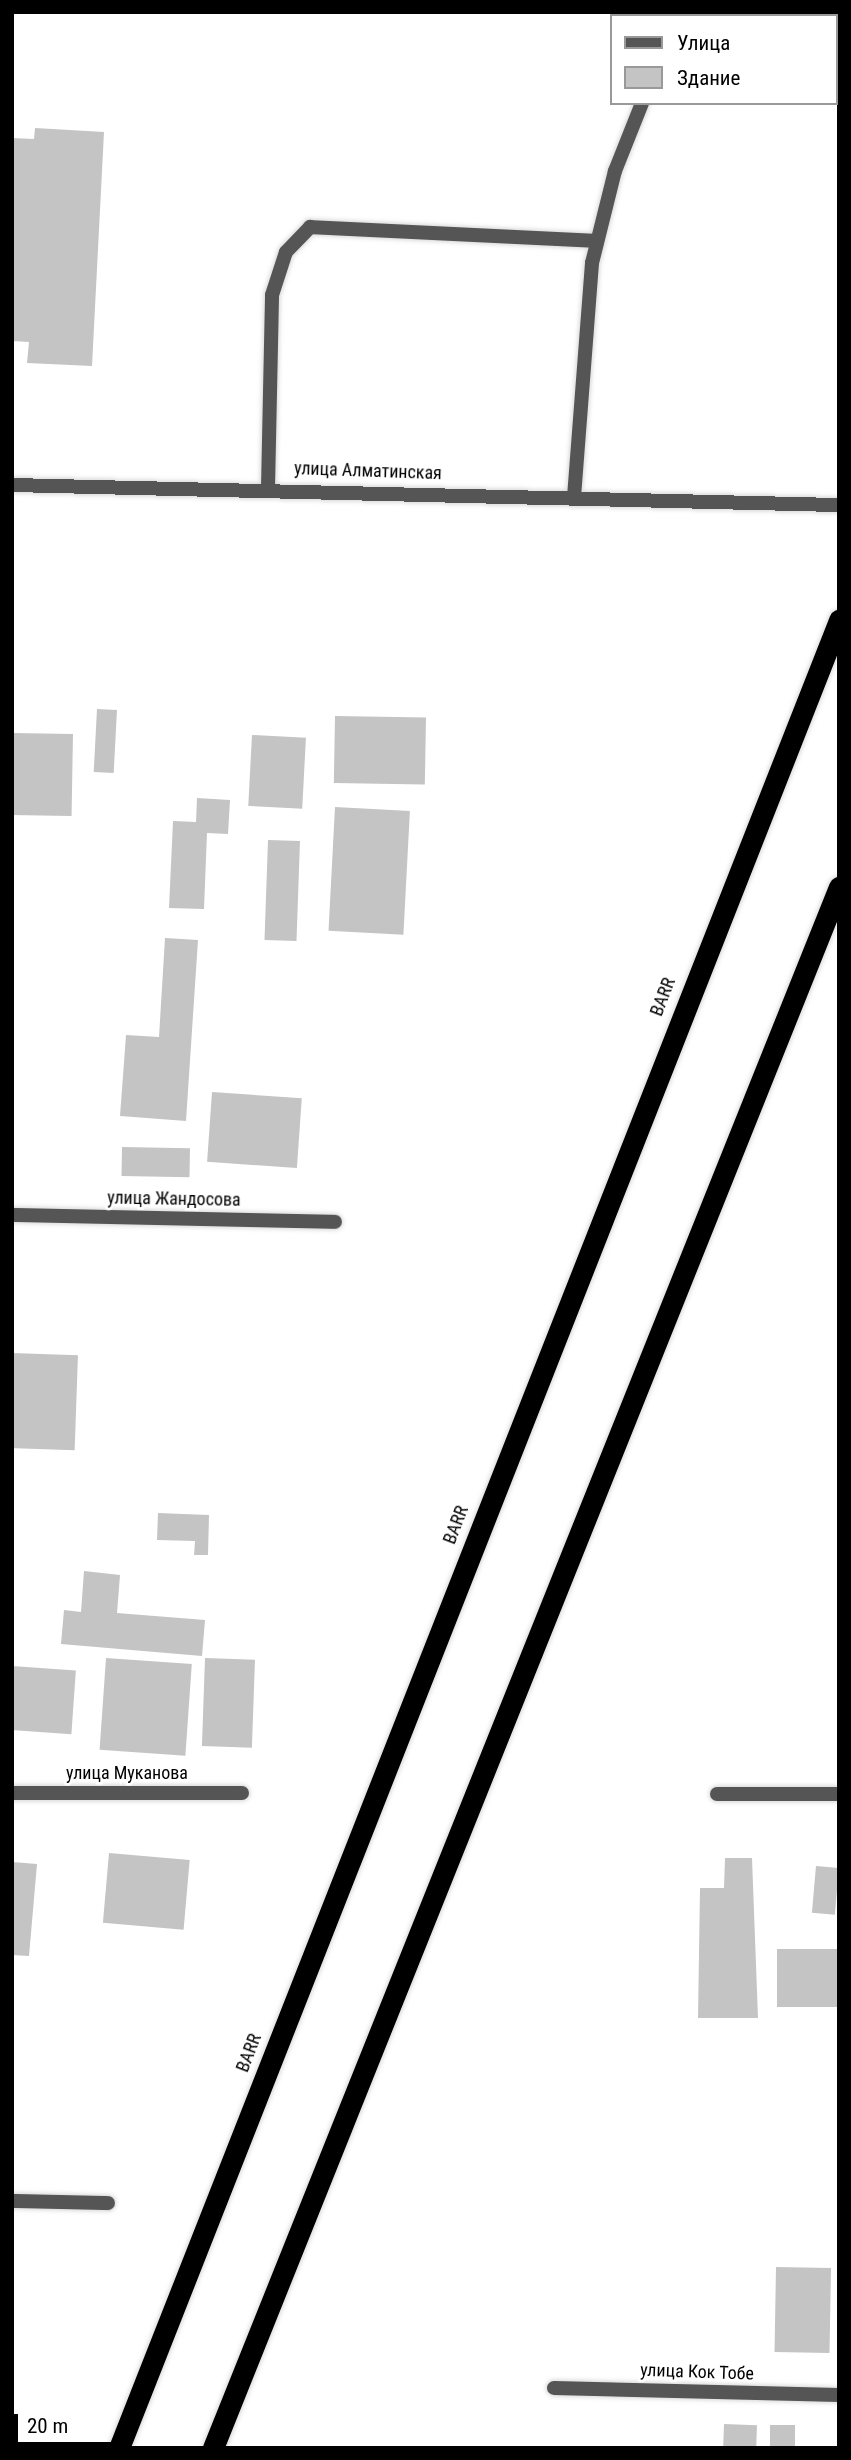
<!DOCTYPE html>
<html>
<head>
<meta charset="utf-8">
<style>
  body { margin:0 }
  #map { position:relative; width:851px; height:2460px; overflow:hidden; background:#fff; font-family:"Roboto Condensed",sans-serif }
  div>[style] { position:absolute }
  .building>* { inset:0; background:#c4c4c4; transform-origin:0 0 }
  .roads { filter:drop-shadow(0 0 2px #dbdbdb) drop-shadow(0 0 2px #dbdbdb) }
  .service>* { height:14px; margin:-7px; padding:0 7px; transform-origin:7px; border-radius:7px; background:#555 }
  .minor>* { height:14px; margin:-7px; padding:0 7px; transform-origin:7px; border-radius:7px; background:#555 }
  .tertiary>* { height:14px; margin:-7px; padding:0 7px; transform-origin:7px; border-radius:7px; background:#555 }
  .motorway>* { height:21px; margin:-10.5px; padding:0 10.5px; transform-origin:10.5px; border-radius:10.5px; background:#000 }
  span { translate:-50% -50%; white-space:nowrap; text-align:center; line-height:1.15; -webkit-text-stroke:5px #fff; paint-order:stroke }
  .street-label { font-size:18px; color:#000 }
  .frame { position:absolute; inset:0; border:14px solid #000; pointer-events:none }
  .legend { position:absolute; left:610px; top:14px; width:228px; height:91px; box-sizing:border-box; background:#fff; border:2px solid #999; margin:0; padding:9px 12px; list-style:none; font-size:21px; color:#000 }
  .legend li { display:flex; align-items:center; gap:14px; height:35px }
  .legend b { width:35px; border:2px solid #999 }
  .scale { position:absolute; left:14px; top:2414px; width:116px; height:32px; box-sizing:border-box; border:4px solid #000; border-top:0; padding-left:9px; font-size:21px; line-height:24px; white-space:nowrap; color:#000; -webkit-text-stroke:5px #fff; paint-order:stroke }
</style>
</head>
<body>
<div id="map">
  <div class="building">
    <div style="clip-path:polygon(35px 128px,104px 132px,92px 366px,27px 363px,29px 342px,12px 341px,12px 138px,34px 139px)"></div>
    <div style="left:97px;top:709px;width:20px;height:63px;rotate:3deg"></div>
    <div style="left:335px;top:716px;width:91px;height:67px;rotate:1deg"></div>
    <div style="left:12px;top:733px;width:61px;height:82px;rotate:1deg"></div>
    <div style="left:252px;top:735px;width:54px;height:71px;rotate:3deg"></div>
    <div style="clip-path:polygon(197px 798px,230px 800px,228px 834px,207px 833px,204px 909px,169px 908px,173px 821px,196px 822px)"></div>
    <div style="left:335px;top:807px;width:75px;height:124px;rotate:3deg"></div>
    <div style="left:268px;top:840px;width:32px;height:100px;rotate:2deg"></div>
    <div style="clip-path:polygon(165px 938px,198px 940px,186px 1121px,120px 1116px,126px 1035px,159px 1037px)"></div>
    <div style="left:212px;top:1092px;width:90px;height:70px;rotate:4deg"></div>
    <div style="left:122px;top:1147px;width:68px;height:29px;rotate:1deg"></div>
    <div style="left:12px;top:1353px;width:66px;height:95px;rotate:2deg"></div>
    <div style="clip-path:polygon(158px 1513px,209px 1515px,208px 1555px,194px 1555px,195px 1541px,157px 1540px)"></div>
    <div style="clip-path:polygon(84px 1571px,120px 1575px,117px 1613px,205px 1620px,202px 1656px,61px 1644px,64px 1610px,81px 1612px)"></div>
    <div style="left:106px;top:1658px;width:86px;height:92px;rotate:4deg"></div>
    <div style="left:205px;top:1658px;width:50px;height:88px;rotate:2deg"></div>
    <div style="left:12px;top:1666px;width:64px;height:64px;rotate:4deg"></div>
    <div style="left:109px;top:1853px;width:81px;height:70px;rotate:5deg"></div>
    <div style="clip-path:polygon(725px 1858px,752px 1858px,758px 2018px,698px 2018px,700px 1888px,724px 1888px)"></div>
    <div style="clip-path:polygon(12px 1862px,37px 1864px,29px 1956px,12px 1955px)"></div>
    <div style="left:816px;top:1866px;width:23px;height:47px;rotate:5deg"></div>
    <div style="left:777px;top:1949px;width:60px;height:58px"></div>
    <div style="left:776px;top:2267px;width:55px;height:85px;rotate:1deg"></div>
    <div style="left:724px;top:2424px;width:33px;height:24px;rotate:2deg"></div>
    <div style="left:770px;top:2425px;width:25px;height:23px"></div>
  </div>
  <div class="roads">
    <div class="service">
      <div style="left:676px;top:16px;width:4px;rotate:-76deg"></div>
      <div style="left:268px;top:488px;width:193px;rotate:-88.8deg"></div>
      <div style="left:272px;top:295px;width:45px;rotate:-72deg"></div>
      <div style="left:286px;top:252px;width:35px;rotate:-46deg"></div>
      <div style="left:310px;top:227px;width:287px;rotate:2.8deg"></div>
      <div style="left:574px;top:497px;width:235px;rotate:-85.6deg"></div>
      <div style="left:592px;top:263px;width:95px;rotate:-76deg"></div>
      <div style="left:615px;top:171px;width:73px;rotate:-68.3deg"></div>
    </div>
    <div class="minor">
      <div style="left:12px;top:1215px;width:323px;rotate:1.2deg"></div>
      <div style="left:12px;top:1793px;width:230px"></div>
      <div style="left:717px;top:1794px;width:122px"></div>
      <div style="left:12px;top:2201px;width:96px;rotate:1.2deg"></div>
      <div style="left:554px;top:2388px;width:285px;rotate:1.4deg"></div>
    </div>
    <div class="tertiary">
      <div style="left:12px;top:485px;width:827px;rotate:1.39deg"></div>
    </div>
    <div class="motorway">
      <div style="left:119px;top:2448px;width:1965px;rotate:-68.5deg"></div>
      <div style="left:213px;top:2448px;width:1682px;rotate:-68.15deg"></div>
    </div>
  </div>
  <div class="street-label">
    <span style="left:368px;top:471px;rotate:2deg">улица Алматинская</span>
    <span style="left:663px;top:997px;rotate:-69deg">BARR</span>
    <span style="left:174px;top:1199px;rotate:1deg">улица Жандосова</span>
    <span style="left:456px;top:1525px;rotate:-69deg">BARR</span>
    <span style="left:127px;top:1773px">улица Муканова</span>
    <span style="left:249px;top:2053px;rotate:-69deg">BARR</span>
    <span style="left:697px;top:2372px;rotate:2deg">улица Кок Тобе</span>
  </div>
  <div class="frame"></div>
  <ul class="legend">
  <li><b style="height:9px;background:#555"></b>Улица</li>
  <li><b style="height:19px;background:#c4c4c4"></b>Здание</li>
  </ul>
  <div class="scale">20 m</div>
</div>
</body>
</html>
